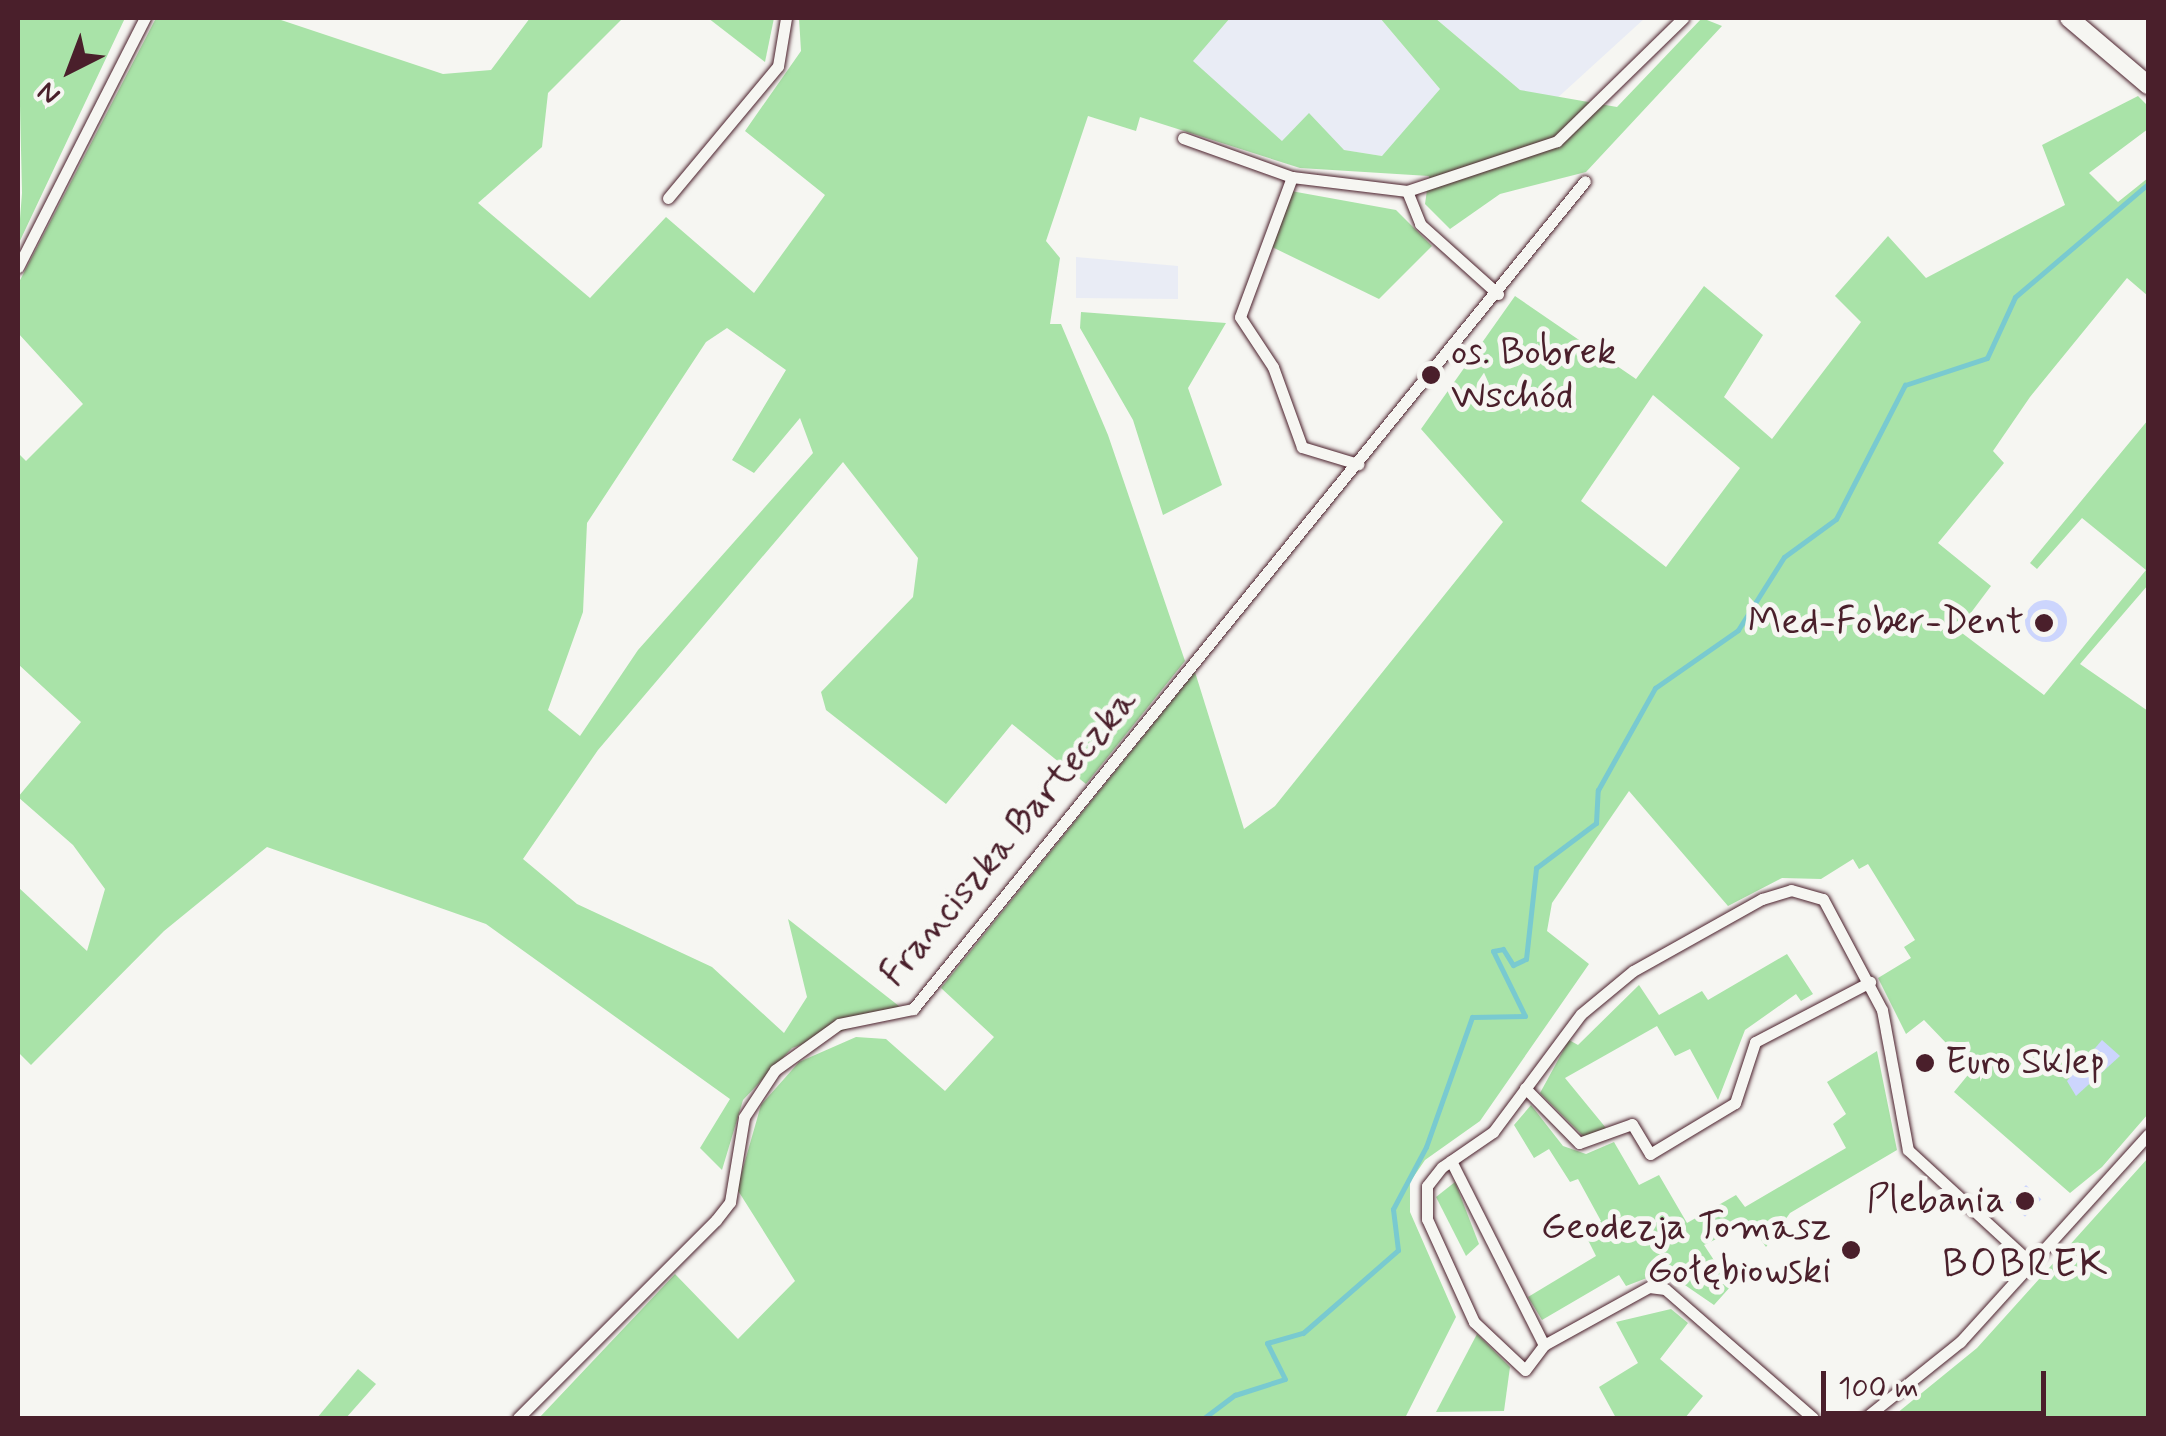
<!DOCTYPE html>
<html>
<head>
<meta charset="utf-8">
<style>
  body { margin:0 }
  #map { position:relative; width:2166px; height:1436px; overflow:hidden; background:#f6f6f2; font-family:Mynerve,sans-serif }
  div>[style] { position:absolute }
  .built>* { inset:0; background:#e9ecf5 }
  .green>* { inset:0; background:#a9e3a8 }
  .stream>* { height:5px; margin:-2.5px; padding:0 2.5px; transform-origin:2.5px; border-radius:2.5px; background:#79cad0 }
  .building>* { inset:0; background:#ccd5fd; transform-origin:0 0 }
  .round { border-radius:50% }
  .roads { filter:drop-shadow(0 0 2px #4a1f2b) drop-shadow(0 0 2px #4a1f2b) }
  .street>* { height:11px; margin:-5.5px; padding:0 5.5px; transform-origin:5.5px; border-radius:5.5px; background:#f6f6f2 }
  .secondary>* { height:18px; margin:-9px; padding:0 9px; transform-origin:9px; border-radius:9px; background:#f6f6f2 }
  .dots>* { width:28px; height:28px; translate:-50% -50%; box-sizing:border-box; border:5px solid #f6f6f2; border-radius:50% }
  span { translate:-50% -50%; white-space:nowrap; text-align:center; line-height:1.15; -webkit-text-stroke:10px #f6f6f2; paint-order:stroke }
  .poi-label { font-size:38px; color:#4a1f2b }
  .left { translate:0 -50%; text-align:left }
  .right { translate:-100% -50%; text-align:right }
  .street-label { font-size:38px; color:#4a1f2b }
  .neighbourhood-label { font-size:40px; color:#4a1f2b; letter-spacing:2.5px }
  .frame { position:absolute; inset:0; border:20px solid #4a1f2b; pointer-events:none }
  .north { position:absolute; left:20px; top:20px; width:100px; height:100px; -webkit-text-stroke:8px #f6f6f2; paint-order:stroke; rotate:222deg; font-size:28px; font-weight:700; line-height:40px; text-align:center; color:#4a1f2b }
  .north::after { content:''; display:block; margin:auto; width:35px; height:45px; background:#4a1f2b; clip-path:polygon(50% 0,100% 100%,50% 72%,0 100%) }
  .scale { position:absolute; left:1821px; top:1371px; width:225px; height:45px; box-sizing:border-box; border:5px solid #4a1f2b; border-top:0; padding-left:12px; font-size:30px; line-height:35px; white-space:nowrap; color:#4a1f2b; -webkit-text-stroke:8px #f6f6f2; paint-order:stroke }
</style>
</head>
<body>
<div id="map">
  <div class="built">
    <div style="clip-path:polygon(1230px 18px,1380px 18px,1440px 89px,1383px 156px,1282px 141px,1192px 61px)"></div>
    <div style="clip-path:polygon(1435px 18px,1645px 18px,1554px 101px,1520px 90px)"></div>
    <div style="clip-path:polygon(1076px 257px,1178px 266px,1178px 299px,1076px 298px)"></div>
  </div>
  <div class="green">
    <div style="clip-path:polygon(18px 18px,125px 18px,18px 245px,22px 193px)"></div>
    <div style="clip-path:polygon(evenodd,156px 18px,275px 18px,443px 74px,491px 70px,530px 18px,623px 18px,548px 93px,542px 147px,478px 203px,590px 298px,666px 217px,754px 293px,825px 195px,745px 131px,801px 51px,799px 18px,1230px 18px,1193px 61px,1282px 141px,1309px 113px,1344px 150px,1382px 156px,1440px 89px,1380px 18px,1435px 18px,1520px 90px,1617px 107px,1702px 18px,1722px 26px,1586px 172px,1500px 194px,1450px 229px,1425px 204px,1429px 176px,1300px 168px,1140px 117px,1136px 131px,1088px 116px,1046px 241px,1060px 258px,1050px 324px,1061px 324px,1108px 435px,1185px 661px,1086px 784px,1012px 724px,946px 804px,826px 710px,821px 692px,913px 597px,918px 558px,843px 462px,598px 750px,523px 859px,577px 904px,712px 967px,784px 1033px,807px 997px,788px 919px,904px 1010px,792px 1048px,743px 1100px,722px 1170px,700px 1148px,730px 1099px,486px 924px,267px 847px,164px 931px,31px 1065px,18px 1052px,18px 887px,87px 951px,105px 889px,73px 845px,18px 797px,81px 722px,18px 664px,18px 453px,26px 461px,83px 404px,18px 333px,18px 284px,156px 18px,727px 328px,786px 370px,732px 460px,754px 473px,800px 418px,813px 453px,638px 650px,580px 736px,548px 710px,583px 612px,587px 523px,706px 342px,727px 328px)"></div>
    <div style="clip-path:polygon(708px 18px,774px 18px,765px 62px)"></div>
    <div style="clip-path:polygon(evenodd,2138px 96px,2148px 106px,2148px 129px,2089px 173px,2118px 202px,2148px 178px,2148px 296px,2127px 278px,2030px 397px,1993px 451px,2004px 463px,1938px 543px,1991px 586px,1958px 630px,2044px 695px,2146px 570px,2082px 518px,2037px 569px,2030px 563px,2148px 420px,2148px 585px,2080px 664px,2148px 711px,2148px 1114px,2102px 1167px,2070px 1193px,1954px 1092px,1972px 1070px,1924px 1020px,1906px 1034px,1878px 978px,1911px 958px,1904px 947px,1915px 940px,1868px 864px,1859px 869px,1853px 859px,1821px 879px,1782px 878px,1728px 906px,1629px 791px,1552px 903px,1547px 931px,1589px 964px,1480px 1121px,1425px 1160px,1410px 1182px,1410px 1212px,1456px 1317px,1405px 1418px,539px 1418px,675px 1274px,738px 1339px,795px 1281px,737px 1189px,761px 1105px,799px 1062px,856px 1037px,886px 1039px,945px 1091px,994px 1037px,941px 988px,1195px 672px,1244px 829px,1275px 806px,1503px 522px,1421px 429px,1515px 296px,1636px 379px,1704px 286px,1763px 335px,1724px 397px,1772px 439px,1861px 322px,1835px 296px,1888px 236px,1926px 278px,2065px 205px,2042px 145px,2138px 96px,1653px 395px,1740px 468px,1666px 567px,1581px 501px,1653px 395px)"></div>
    <div style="clip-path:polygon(1291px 191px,1396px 210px,1432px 246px,1379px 299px,1270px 246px)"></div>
    <div style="clip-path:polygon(1081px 312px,1226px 323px,1188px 388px,1222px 485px,1163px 515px,1133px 420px,1080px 328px)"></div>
    <div style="clip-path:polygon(1787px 954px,1813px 994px,1801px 1001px,1796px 994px,1745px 1030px,1718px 1100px,1690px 1049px,1675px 1056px,1657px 1026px,1565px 1078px,1606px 1128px,1587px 1140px,1540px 1093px,1569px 1040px,1578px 1045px,1639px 985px,1659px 1015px,1702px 991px,1708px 1000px)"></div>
    <div style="clip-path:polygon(1877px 1051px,1897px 1150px,1790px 1213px,1766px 1247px,1749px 1223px,1704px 1245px,1731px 1286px,1714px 1305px,1679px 1281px,1652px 1276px,1626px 1286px,1619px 1275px,1542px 1320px,1528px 1297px,1596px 1256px,1584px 1232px,1601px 1221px,1578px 1179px,1570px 1182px,1549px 1149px,1534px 1158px,1514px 1125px,1531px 1105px,1563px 1146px,1586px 1154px,1614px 1142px,1639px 1185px,1659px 1175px,1687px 1223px,1736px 1195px,1745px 1207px,1846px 1148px,1833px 1124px,1846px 1114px,1827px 1082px)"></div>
    <div style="clip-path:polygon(2148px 1158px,2148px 1418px,1891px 1418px,1977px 1348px)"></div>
    <div style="clip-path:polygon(1455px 1182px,1479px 1244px,1466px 1256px,1436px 1197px)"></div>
    <div style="clip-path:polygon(1671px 1309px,1688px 1323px,1660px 1359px,1703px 1396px,1685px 1418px,1616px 1418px,1599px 1387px,1638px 1363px,1616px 1322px)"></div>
    <div style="clip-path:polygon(1477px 1334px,1510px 1367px,1504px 1411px,1436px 1412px)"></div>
    <div style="clip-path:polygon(358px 1369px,376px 1384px,346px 1418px,317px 1418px)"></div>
  </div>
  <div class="stream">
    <div style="left:1204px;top:1418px;width:39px;rotate:-37deg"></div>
    <div style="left:1235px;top:1395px;width:52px;rotate:-17.7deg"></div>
    <div style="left:1285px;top:1379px;width:40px;rotate:-116.6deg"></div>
    <div style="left:1267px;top:1343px;width:37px;rotate:-16deg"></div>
    <div style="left:1303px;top:1333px;width:126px;rotate:-41.1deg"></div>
    <div style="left:1398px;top:1250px;width:41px;rotate:-97deg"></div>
    <div style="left:1393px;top:1209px;width:70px;rotate:-62deg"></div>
    <div style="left:1426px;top:1147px;width:138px;rotate:-70.5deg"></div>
    <div style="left:1472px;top:1017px;width:53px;rotate:-1.1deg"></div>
    <div style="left:1525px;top:1016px;width:72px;rotate:-116.2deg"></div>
    <div style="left:1493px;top:951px;width:10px;rotate:-11deg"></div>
    <div style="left:1503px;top:949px;width:19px;rotate:58deg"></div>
    <div style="left:1513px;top:965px;width:14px;rotate:-25deg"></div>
    <div style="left:1526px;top:959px;width:92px;rotate:-83.7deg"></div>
    <div style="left:1536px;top:868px;width:75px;rotate:-36.9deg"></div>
    <div style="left:1596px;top:823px;width:33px;rotate:-87deg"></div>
    <div style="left:1598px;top:790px;width:117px;rotate:-60.8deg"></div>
    <div style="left:1655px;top:688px;width:101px;rotate:-34.9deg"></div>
    <div style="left:1738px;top:630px;width:86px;rotate:-57.8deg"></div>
    <div style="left:1784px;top:557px;width:64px;rotate:-36.2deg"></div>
    <div style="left:1836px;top:519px;width:151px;rotate:-62.8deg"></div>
    <div style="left:1905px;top:385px;width:86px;rotate:-18.2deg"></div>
    <div style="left:1987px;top:358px;width:67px;rotate:-65.3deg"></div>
    <div style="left:2015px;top:297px;width:175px;rotate:-40.4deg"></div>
  </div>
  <div class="building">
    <div class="round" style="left:2025px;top:600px;width:42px;height:42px"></div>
    <div style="clip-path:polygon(2102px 1040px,2120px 1056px,2076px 1096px,2067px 1081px)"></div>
    <div style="left:2026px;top:1185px;width:21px;height:24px;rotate:43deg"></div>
  </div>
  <div class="roads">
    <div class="street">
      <div style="left:1183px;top:138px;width:116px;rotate:19.7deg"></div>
      <div style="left:1292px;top:177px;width:116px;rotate:6.9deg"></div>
      <div style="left:1407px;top:191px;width:158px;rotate:-18.4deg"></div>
      <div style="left:1557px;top:141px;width:176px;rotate:-44.3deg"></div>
      <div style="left:1292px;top:177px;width:149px;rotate:110.4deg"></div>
      <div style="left:1240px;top:317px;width:60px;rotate:56.6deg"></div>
      <div style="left:1273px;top:367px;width:85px;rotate:70.1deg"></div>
      <div style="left:1302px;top:447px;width:59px;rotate:16.9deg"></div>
      <div style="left:1407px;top:191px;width:35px;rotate:68deg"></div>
      <div style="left:1420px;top:224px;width:105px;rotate:41.9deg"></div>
      <div style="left:668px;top:198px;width:172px;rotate:-50.2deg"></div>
      <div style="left:778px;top:66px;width:49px;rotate:-80.5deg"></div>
      <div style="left:18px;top:267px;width:280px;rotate:-63deg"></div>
      <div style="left:1525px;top:1088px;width:77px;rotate:45.5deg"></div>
      <div style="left:1579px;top:1143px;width:56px;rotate:-19.7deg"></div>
      <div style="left:1632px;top:1124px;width:35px;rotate:59deg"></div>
      <div style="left:1650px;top:1154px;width:99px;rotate:-31deg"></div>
      <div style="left:1735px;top:1103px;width:64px;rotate:-71.8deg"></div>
      <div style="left:1755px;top:1042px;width:130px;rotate:-27.6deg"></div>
      <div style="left:1451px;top:1161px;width:206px;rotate:63.2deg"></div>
      <div style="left:518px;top:1418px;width:280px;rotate:-45deg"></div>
      <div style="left:716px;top:1220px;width:23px;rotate:-52deg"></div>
      <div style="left:730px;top:1202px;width:86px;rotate:-80.6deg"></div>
      <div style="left:744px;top:1117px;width:56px;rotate:-56.6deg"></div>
      <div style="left:775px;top:1070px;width:79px;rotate:-35.7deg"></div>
      <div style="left:839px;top:1024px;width:76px;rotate:-11.5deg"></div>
      <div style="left:913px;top:1009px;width:1066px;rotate:-50.94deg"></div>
      <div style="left:1813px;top:1418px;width:196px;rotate:-138.9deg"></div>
      <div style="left:1665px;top:1289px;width:16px;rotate:-173deg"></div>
      <div style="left:1649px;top:1287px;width:120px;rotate:151.1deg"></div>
      <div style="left:1544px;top:1345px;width:31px;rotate:127deg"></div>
      <div style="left:1525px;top:1370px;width:70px;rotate:-136.7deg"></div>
      <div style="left:1474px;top:1322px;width:113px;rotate:-114.5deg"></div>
      <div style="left:1427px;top:1219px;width:33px;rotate:-90deg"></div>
      <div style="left:1427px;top:1186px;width:24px;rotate:-52deg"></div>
      <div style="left:1442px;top:1167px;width:62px;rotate:-34.5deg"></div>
      <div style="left:1493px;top:1132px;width:147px;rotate:-53.3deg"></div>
      <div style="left:1581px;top:1014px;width:67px;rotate:-39.6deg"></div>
      <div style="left:1633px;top:971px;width:148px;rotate:-29.2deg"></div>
      <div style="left:1762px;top:899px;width:30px;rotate:-17deg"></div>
      <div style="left:1791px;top:890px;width:33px;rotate:16deg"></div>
      <div style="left:1823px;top:899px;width:126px;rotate:62deg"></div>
      <div style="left:1882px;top:1010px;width:142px;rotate:79.5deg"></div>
      <div style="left:1908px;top:1150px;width:167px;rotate:42.6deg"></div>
      <div style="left:1865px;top:1418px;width:122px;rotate:-38.7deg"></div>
      <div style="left:1960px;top:1342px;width:280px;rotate:-47.8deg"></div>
    </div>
    <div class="secondary">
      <div style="left:2069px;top:18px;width:104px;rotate:40.3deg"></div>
    </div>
  </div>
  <div class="dots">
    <div style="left:1431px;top:375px;background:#4a1f2b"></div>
    <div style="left:2044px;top:623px;background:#4a1f2b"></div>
    <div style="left:1925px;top:1063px;background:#4a1f2b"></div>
    <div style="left:2025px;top:1201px;background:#4a1f2b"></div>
    <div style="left:1851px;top:1250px;background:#4a1f2b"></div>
  </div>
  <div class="poi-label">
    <span class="left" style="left:1451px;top:375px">os. Bobrek<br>Wschód</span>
    <span class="right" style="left:2024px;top:623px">Med-Fober-Dent</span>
    <span class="left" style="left:1945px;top:1063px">Euro Sklep</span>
    <span class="right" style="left:2005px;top:1201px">Plebania</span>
    <span class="right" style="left:1831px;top:1250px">Geodezja Tomasz<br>Gołębiowski</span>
  </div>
  <div class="street-label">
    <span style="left:1009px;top:838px;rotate:-50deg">Franciszka Barteczka</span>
  </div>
  <div class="neighbourhood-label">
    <span style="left:2026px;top:1265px">BOBREK</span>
  </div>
  <div class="frame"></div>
  <div class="north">N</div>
  <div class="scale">100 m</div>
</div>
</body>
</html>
